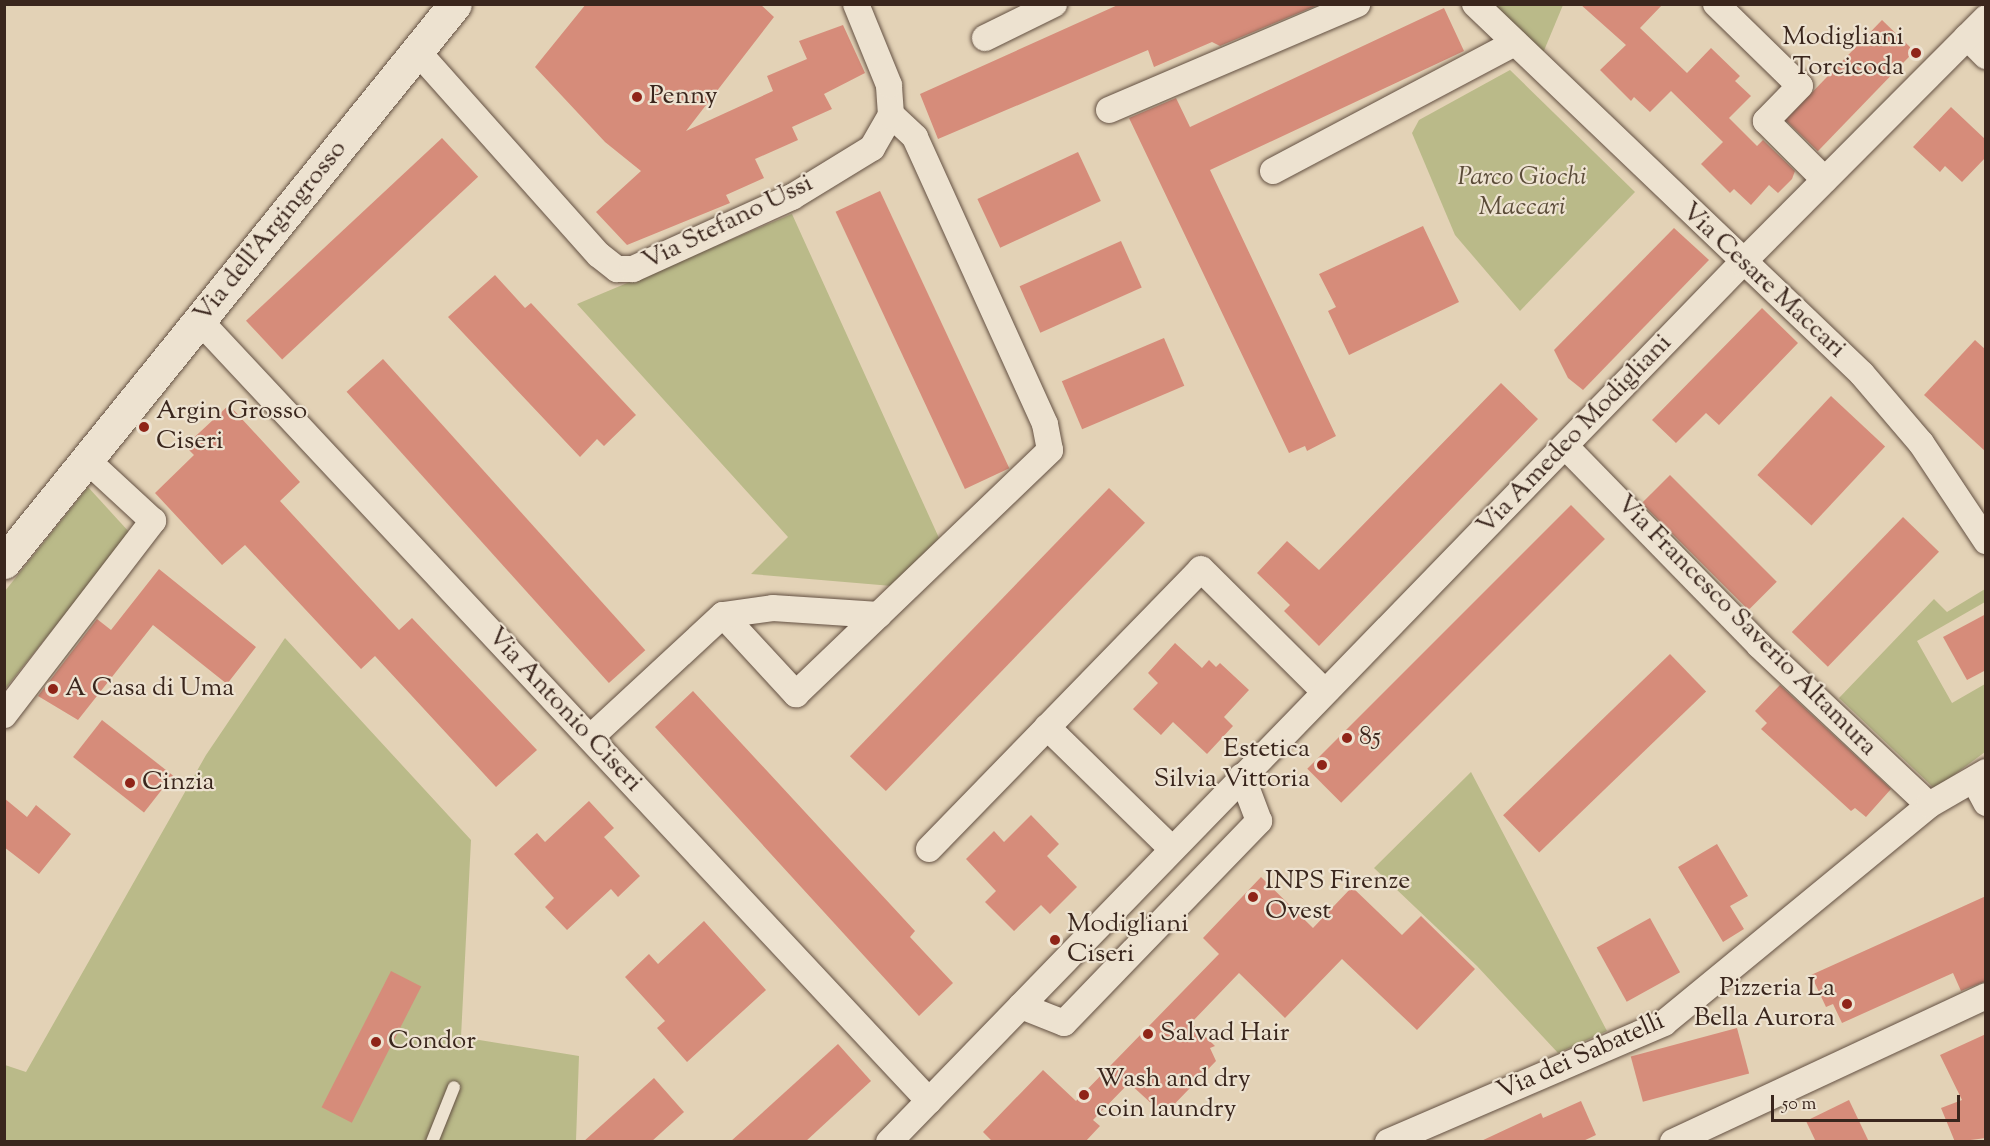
<!DOCTYPE html>
<html>
<head>
<meta charset="utf-8">
<style>
  body { margin:0 }
  #map { position:relative; width:1990px; height:1146px; overflow:hidden; background:#e3d2b6; font-family:"Sorts Mill Goudy",serif }
  div>[style] { position:absolute }
  .green>* { inset:0; background:#baba89 }
  .building>* { inset:0; background:#d68c7a; transform-origin:0 0 }
  .roads { filter:drop-shadow(0 0 2px #645143) drop-shadow(0 0 2px #645143) }
  .lane>* { height:12px; margin:-6px; padding:0 6px; transform-origin:6px; border-radius:6px; background:#ede2d0 }
  .street>* { height:26px; margin:-13px; padding:0 13px; transform-origin:13px; border-radius:13px; background:#ede2d0 }
  .secondary>* { height:33px; margin:-16.5px; padding:0 16.5px; transform-origin:16.5px; border-radius:16.5px; background:#ede2d0 }
  .dots>* { width:16px; height:16px; translate:-50% -50%; box-sizing:border-box; border:3px solid #ede2d0; border-radius:50% }
  span { translate:-50% -50%; white-space:nowrap; text-align:center; line-height:1.15; -webkit-text-stroke:4.5px #ede2d0; paint-order:stroke }
  .poi-label { font-size:26px; color:#3a261d }
  .right { translate:-100% -50%; text-align:right }
  .left { translate:0 -50%; text-align:left }
  .park-label { font-size:26px; color:#5a4b38; font-style:italic }
  .street-label { font-size:26px; color:#3a261d }
  .frame { position:absolute; inset:0; border:6px solid #3a261d; pointer-events:none }
  .scale { position:absolute; left:1771px; top:1095px; width:189px; height:27px; box-sizing:border-box; border:3px solid #3a261d; border-top:0; padding-left:8px; font-size:18px; line-height:21px; white-space:nowrap; color:#3a261d; -webkit-text-stroke:4px #ede2d0; paint-order:stroke }
</style>
</head>
<body>
<div id="map">
  <div class="green">
    <div style="clip-path:polygon(1495px 5px,1563px 5px,1543px 53px)"></div>
    <div style="clip-path:polygon(1510px 70px,1635px 192px,1520px 311px,1455px 235px,1412px 133px,1419px 120px)"></div>
    <div style="clip-path:polygon(792px 214px,939px 538px,892px 586px,751px 574px,788px 537px,577px 304px)"></div>
    <div style="clip-path:polygon(88px 487px,130px 533px,5px 689px,5px 591px)"></div>
    <div style="clip-path:polygon(1985px 589px,1985px 602px,1917px 641px,1952px 703px,1985px 684px,1985px 752px,1935px 789px,1839px 698px,1934px 599px,1947px 612px)"></div>
    <div style="clip-path:polygon(285px 638px,471px 840px,461px 1037px,579px 1056px,576px 1141px,5px 1142px,5px 1065px,26px 1072px,206px 755px)"></div>
    <div style="clip-path:polygon(1471px 772px,1607px 1031px,1558px 1053px,1477px 966px,1374px 868px)"></div>
  </div>
  <div class="building">
    <div style="clip-path:polygon(586px 4px,760px 4px,774px 17px,686px 131px,773px 91px,767px 76px,807px 59px,799px 41px,843px 25px,865px 73px,824px 94px,832px 109px,792px 127px,798px 140px,755px 159px,764px 178px,726px 195px,730px 203px,627px 245px,596px 212px,641px 171px,605px 142px,535px 67px)"></div>
    <div style="clip-path:polygon(1120px 4px,1318px 5px,1220px 46px,1212px 42px,1154px 67px,1148px 50px,938px 139px,920px 94px)"></div>
    <div style="clip-path:polygon(1580px 4px,1663px 4px,1640px 28px,1687px 73px,1711px 48px,1740px 76px,1735px 81px,1751px 96px,1729px 118px,1757px 146px,1763px 140px,1795px 171px,1792px 179px,1778px 193px,1769px 185px,1751px 205px,1734px 189px,1730px 193px,1701px 164px,1723px 142px,1671px 91px,1650px 112px,1634px 97px,1631px 101px,1600px 70px,1626px 45px)"></div>
    <div style="clip-path:polygon(1444px 8px,1464px 51px,1210px 170px,1336px 436px,1307px 451px,1305px 446px,1289px 453px,1129px 118px,1176px 98px,1190px 127px)"></div>
    <div style="left:1882px;top:20px;width:45px;height:139px;rotate:44deg"></div>
    <div style="clip-path:polygon(1951px 107px,1986px 140px,1986px 157px,1962px 182px,1945px 166px,1940px 172px,1913px 147px)"></div>
    <div style="left:442px;top:138px;width:53px;height:268px;rotate:47deg"></div>
    <div style="left:1078px;top:152px;width:54px;height:111px;rotate:65deg"></div>
    <div style="left:880px;top:191px;width:306px;height:49px;rotate:65deg"></div>
    <div style="clip-path:polygon(1423px 226px,1459px 302px,1349px 355px,1328px 311px,1336px 307px,1319px 274px)"></div>
    <div style="clip-path:polygon(1674px 228px,1709px 260px,1583px 390px,1568px 378px,1554px 350px)"></div>
    <div style="left:1121px;top:241px;width:51px;height:111px;rotate:66deg"></div>
    <div style="clip-path:polygon(495px 275px,525px 308px,531px 303px,636px 415px,604px 446px,597px 439px,580px 457px,448px 317px)"></div>
    <div style="clip-path:polygon(1762px 308px,1798px 343px,1719px 425px,1706px 413px,1676px 443px,1652px 420px)"></div>
    <div style="left:1164px;top:338px;width:52px;height:111px;rotate:67deg"></div>
    <div style="clip-path:polygon(1975px 340px,1986px 350px,1986px 452px,1924px 395px)"></div>
    <div style="left:383px;top:359px;width:392px;height:49px;rotate:48deg"></div>
    <div style="clip-path:polygon(1501px 383px,1538px 419px,1319px 646px,1284px 611px,1290px 605px,1257px 573px,1287px 541px,1319px 570px)"></div>
    <div style="left:1831px;top:396px;width:74px;height:108px;rotate:43deg"></div>
    <div style="clip-path:polygon(229px 405px,300px 482px,280px 501px,399px 630px,412px 618px,537px 750px,496px 787px,375px 656px,361px 669px,245px 545px,222px 565px,155px 493px,194px 455px,185px 446px)"></div>
    <div style="left:1670px;top:475px;width:151px;height:40px;rotate:45deg"></div>
    <div style="left:1109px;top:488px;width:50px;height:373px;rotate:44deg"></div>
    <div style="left:1571px;top:505px;width:48px;height:373px;rotate:45deg"></div>
    <div style="left:1903px;top:517px;width:50px;height:160px;rotate:44deg"></div>
    <div style="clip-path:polygon(159px 569px,256px 647px,227px 684px,153px 625px,78px 720px,38px 696px,97px 619px,111px 630px)"></div>
    <div style="clip-path:polygon(1986px 614px,1986px 670px,1967px 680px,1943px 637px)"></div>
    <div style="clip-path:polygon(1175px 643px,1202px 668px,1209px 660px,1216px 667px,1220px 663px,1249px 690px,1224px 717px,1233px 726px,1207px 754px,1173px 722px,1161px 735px,1133px 709px,1158px 683px,1148px 673px)"></div>
    <div style="left:1670px;top:654px;width:52px;height:232px;rotate:46deg"></div>
    <div style="clip-path:polygon(1780px 685px,1891px 789px,1866px 817px,1855px 808px,1851px 811px,1761px 729px,1767px 723px,1755px 711px)"></div>
    <div style="clip-path:polygon(693px 691px,915px 931px,910px 937px,953px 983px,919px 1016px,655px 727px)"></div>
    <div style="left:102px;top:720px;width:90px;height:47px;rotate:38deg"></div>
    <div style="clip-path:polygon(4px 798px,27px 817px,36px 805px,71px 834px,39px 874px,4px 847px)"></div>
    <div style="clip-path:polygon(589px 801px,614px 828px,604px 837px,640px 876px,618px 897px,611px 889px,567px 930px,545px 907px,554px 898px,514px 854px,537px 833px,545px 842px)"></div>
    <div style="clip-path:polygon(1031px 815px,1059px 844px,1047px 856px,1077px 887px,1050px 914px,1041px 905px,1014px 931px,985px 902px,996px 891px,966px 859px,994px 831px,1004px 842px)"></div>
    <div style="clip-path:polygon(1717px 844px,1748px 896px,1730px 906px,1744px 929px,1723px 942px,1678px 867px)"></div>
    <div style="clip-path:polygon(1261px 877px,1313px 928px,1352px 887px,1402px 935px,1421px 916px,1475px 969px,1417px 1030px,1342px 959px,1285px 1018px,1239px 973px,1191px 1023px,1215px 1046px,1210px 1048px,1216px 1061px,1164px 1115px,1129px 1083px,1093px 1120px,1100px 1126px,1085px 1142px,993px 1142px,983px 1132px,1043px 1070px,1076px 1101px,1219px 954px,1203px 938px)"></div>
    <div style="clip-path:polygon(1986px 896px,1986px 981px,1961px 991px,1953px 973px,1842px 1023px,1833px 1004px,1826px 1007px,1811px 975px)"></div>
    <div style="left:1650px;top:918px;width:62px;height:61px;rotate:61deg"></div>
    <div style="clip-path:polygon(704px 921px,766px 990px,687px 1062px,657px 1028px,665px 1021px,625px 977px,649px 954px,658px 964px)"></div>
    <div style="left:391px;top:971px;width:34px;height:153px;rotate:27deg"></div>
    <div style="left:1737px;top:1028px;width:47px;height:110px;rotate:75deg"></div>
    <div style="clip-path:polygon(1986px 1034px,1986px 1138px,1955px 1142px,1941px 1108px,1962px 1100px,1940px 1055px)"></div>
    <div style="clip-path:polygon(838px 1044px,871px 1081px,805px 1142px,730px 1142px)"></div>
    <div style="clip-path:polygon(654px 1078px,684px 1112px,651px 1142px,583px 1142px)"></div>
    <div style="clip-path:polygon(1849px 1100px,1869px 1142px,1816px 1142px,1806px 1121px)"></div>
    <div style="clip-path:polygon(1581px 1101px,1596px 1135px,1581px 1142px,1479px 1142px,1541px 1113px,1543px 1118px)"></div>
  </div>
  <div class="roads">
    <div class="lane">
      <div style="left:432px;top:1142px;width:59px;rotate:-68.2deg"></div>
    </div>
    <div class="street">
      <div style="left:1475px;top:4px;width:535px;rotate:43.71deg"></div>
      <div style="left:1862px;top:374px;width:91px;rotate:49.5deg"></div>
      <div style="left:1921px;top:443px;width:118px;rotate:56.4deg"></div>
      <div style="left:1716px;top:4px;width:117px;rotate:44.3deg"></div>
      <div style="left:1800px;top:86px;width:49px;rotate:134.2deg"></div>
      <div style="left:1766px;top:121px;width:83px;rotate:45deg"></div>
      <div style="left:1967px;top:37px;width:27px;rotate:45deg"></div>
      <div style="left:985px;top:38px;width:77px;rotate:-26.2deg"></div>
      <div style="left:417px;top:51px;width:273px;rotate:48.3deg"></div>
      <div style="left:599px;top:255px;width:23px;rotate:38deg"></div>
      <div style="left:617px;top:269px;width:16px"></div>
      <div style="left:633px;top:269px;width:175px;rotate:-24.4deg"></div>
      <div style="left:792px;top:197px;width:94px;rotate:-31.5deg"></div>
      <div style="left:872px;top:148px;width:38px;rotate:-60deg"></div>
      <div style="left:1109px;top:110px;width:270px;rotate:-23.1deg"></div>
      <div style="left:1273px;top:171px;width:274px;rotate:-27.9deg"></div>
      <div style="left:199px;top:320px;width:1069px;rotate:46.93deg"></div>
      <div style="left:1565px;top:446px;width:278px;rotate:45.7deg"></div>
      <div style="left:1759px;top:645px;width:233px;rotate:43.3deg"></div>
      <div style="left:723px;top:615px;width:108px;rotate:47.3deg"></div>
      <div style="left:796px;top:694px;width:352px;rotate:-43.8deg"></div>
      <div style="left:1050px;top:450px;width:26px;rotate:-101deg"></div>
      <div style="left:1045px;top:424px;width:315px;rotate:-114.4deg"></div>
      <div style="left:915px;top:137px;width:33px;rotate:-137deg"></div>
      <div style="left:891px;top:115px;width:30px;rotate:-94deg"></div>
      <div style="left:889px;top:85px;width:87px;rotate:-112.2deg"></div>
      <div style="left:4px;top:715px;width:245px;rotate:-52.5deg"></div>
      <div style="left:153px;top:521px;width:90px;rotate:-137.3deg"></div>
      <div style="left:1047px;top:727px;width:175px;rotate:44.3deg"></div>
      <div style="left:590px;top:738px;width:181px;rotate:-42.8deg"></div>
      <div style="left:723px;top:615px;width:50px;rotate:-8deg"></div>
      <div style="left:773px;top:608px;width:106px;rotate:3.8deg"></div>
      <div style="left:1974px;top:780px;width:26px;rotate:62deg"></div>
      <div style="left:929px;top:849px;width:390px;rotate:-45.8deg"></div>
      <div style="left:1201px;top:569px;width:173px;rotate:44.8deg"></div>
      <div style="left:1021px;top:1006px;width:46px;rotate:21.6deg"></div>
      <div style="left:1064px;top:1023px;width:281px;rotate:-46deg"></div>
      <div style="left:1259px;top:821px;width:48px;rotate:-110.7deg"></div>
      <div style="left:889px;top:1142px;width:1225px;rotate:-45.86deg"></div>
      <div style="left:1742px;top:263px;width:346px;rotate:-45.1deg"></div>
      <div style="left:1388px;top:1142px;width:301px;rotate:-23.3deg"></div>
      <div style="left:1664px;top:1023px;width:343px;rotate:-39.4deg"></div>
      <div style="left:1929px;top:805px;width:66px;rotate:-30.1deg"></div>
      <div style="left:1673px;top:1142px;width:345px;rotate:-25deg"></div>
    </div>
    <div class="secondary">
      <div style="left:4px;top:562px;width:717px;rotate:-51.05deg"></div>
    </div>
  </div>
  <div class="dots">
    <div style="left:1916px;top:53px;background:#8f2418"></div>
    <div style="left:637px;top:97px;background:#8f2418"></div>
    <div style="left:144px;top:427px;background:#8f2418"></div>
    <div style="left:53px;top:689px;background:#8f2418"></div>
    <div style="left:1347px;top:738px;background:#8f2418"></div>
    <div style="left:1322px;top:765px;background:#8f2418"></div>
    <div style="left:130px;top:783px;background:#8f2418"></div>
    <div style="left:1253px;top:897px;background:#8f2418"></div>
    <div style="left:1055px;top:940px;background:#8f2418"></div>
    <div style="left:1847px;top:1004px;background:#8f2418"></div>
    <div style="left:1148px;top:1034px;background:#8f2418"></div>
    <div style="left:376px;top:1042px;background:#8f2418"></div>
    <div style="left:1084px;top:1095px;background:#8f2418"></div>
  </div>
  <div class="poi-label">
    <span class="right" style="left:1904px;top:53px">Modigliani<br>Torcicoda</span>
    <span class="left" style="left:649px;top:97px">Penny</span>
    <span class="left" style="left:156px;top:427px">Argin Grosso<br>Ciseri</span>
    <span class="left" style="left:65px;top:689px">A Casa di Uma</span>
    <span class="left" style="left:1359px;top:738px">85</span>
    <span class="right" style="left:1310px;top:765px">Estetica<br>Silvia Vittoria</span>
    <span class="left" style="left:142px;top:783px">Cinzia</span>
    <span class="left" style="left:1265px;top:897px">INPS Firenze<br>Ovest</span>
    <span class="left" style="left:1067px;top:940px">Modigliani<br>Ciseri</span>
    <span class="right" style="left:1835px;top:1004px">Pizzeria La<br>Bella Aurora</span>
    <span class="left" style="left:1160px;top:1034px">Salvad Hair</span>
    <span class="left" style="left:388px;top:1042px">Condor</span>
    <span class="left" style="left:1096px;top:1095px">Wash and dry<br>coin laundry</span>
  </div>
  <div class="park-label">
    <span style="left:1522px;top:193px">Parco Giochi<br>Maccari</span>
  </div>
  <div class="street-label">
    <span style="left:728px;top:223px;rotate:-26deg">Via Stefano Ussi</span>
    <span style="left:271px;top:232px;rotate:-51deg">Via dell'Argingrosso</span>
    <span style="left:1763px;top:281px;rotate:43deg">Via Cesare Maccari</span>
    <span style="left:1575px;top:435px;rotate:-46deg">Via Amedeo Modigliani</span>
    <span style="left:1746px;top:626px;rotate:45deg">Via Francesco Saverio Altamura</span>
    <span style="left:564px;top:710px;rotate:47deg">Via Antonio Ciseri</span>
    <span style="left:1581px;top:1057px;rotate:-24deg">Via dei Sabatelli</span>
  </div>
  <div class="frame"></div>
  <div class="scale">50 m</div>
</div>
</body>
</html>
